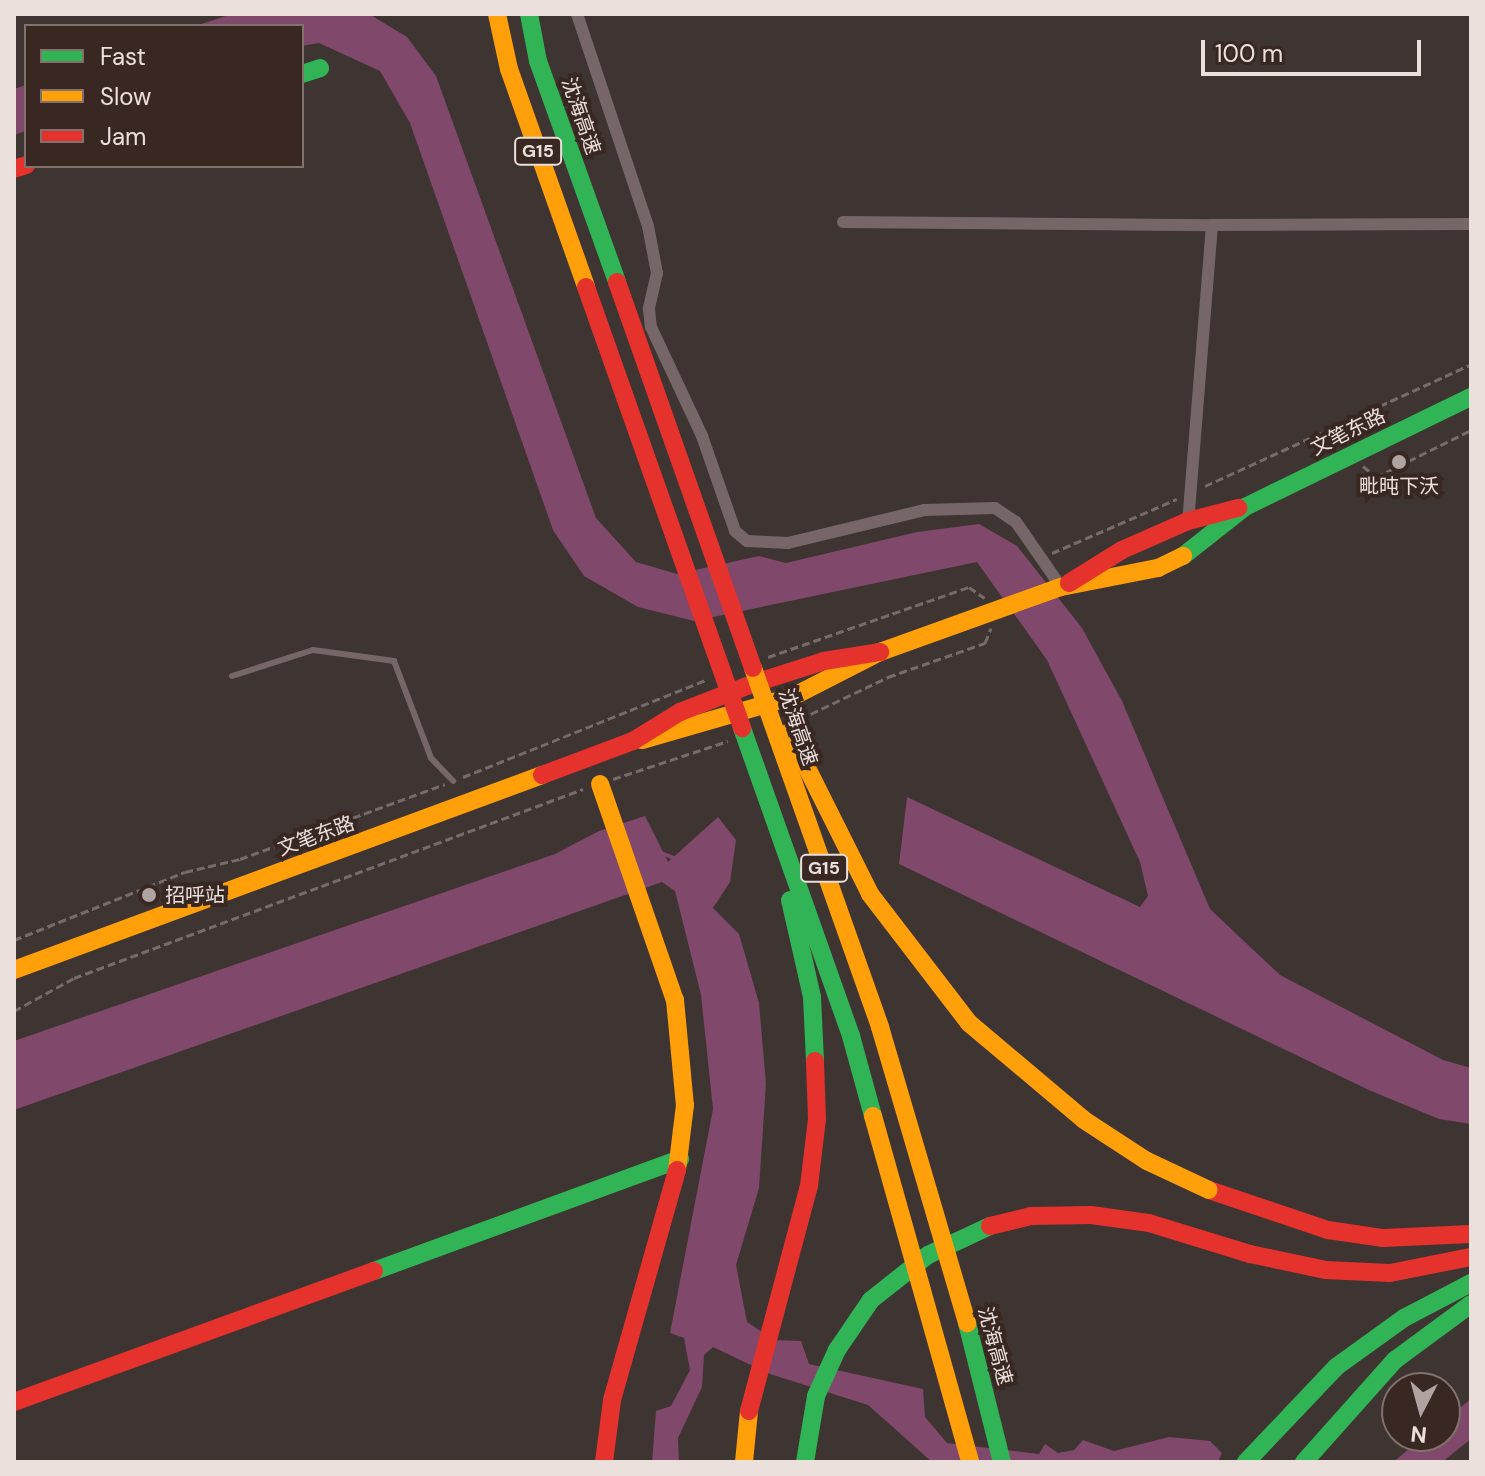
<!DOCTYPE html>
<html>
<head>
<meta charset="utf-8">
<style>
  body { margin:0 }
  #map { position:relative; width:1485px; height:1476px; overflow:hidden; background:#3e3432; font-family:"DM Sans","Noto Sans SC",sans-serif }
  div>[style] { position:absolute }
  .water>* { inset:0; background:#80486a }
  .stream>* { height:4px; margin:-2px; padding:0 2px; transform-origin:2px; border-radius:2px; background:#80486a }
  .path>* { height:3px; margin-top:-1.5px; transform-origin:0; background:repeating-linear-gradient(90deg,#766a6a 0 8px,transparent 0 12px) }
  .lane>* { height:6px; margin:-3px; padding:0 3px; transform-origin:3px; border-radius:3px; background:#776668 }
  .street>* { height:12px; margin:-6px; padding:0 6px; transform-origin:6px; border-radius:6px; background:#776668 }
  .fast>* { height:18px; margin:-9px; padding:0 9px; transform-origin:9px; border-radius:9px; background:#30b455 }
  .slow>* { height:18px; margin:-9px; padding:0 9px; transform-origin:9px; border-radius:9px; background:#ff9f0a }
  .jam>* { height:18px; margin:-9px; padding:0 9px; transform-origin:9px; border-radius:9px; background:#e5322d }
  .fast-bridge>* { height:18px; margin:-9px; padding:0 9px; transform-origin:9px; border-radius:9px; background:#30b455 }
  .slow-bridge>* { height:18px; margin:-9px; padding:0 9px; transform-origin:9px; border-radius:9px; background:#ff9f0a }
  .jam-bridge>* { height:18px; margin:-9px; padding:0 9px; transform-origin:9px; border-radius:9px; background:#e5322d }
  .dots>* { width:22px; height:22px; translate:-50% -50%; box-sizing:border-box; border:4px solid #392722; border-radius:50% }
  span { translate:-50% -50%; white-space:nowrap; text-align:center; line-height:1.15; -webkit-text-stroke:8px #392722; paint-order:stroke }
  .shield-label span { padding:2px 6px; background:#392722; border:2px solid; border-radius:6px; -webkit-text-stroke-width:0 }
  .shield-label { font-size:18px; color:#ece0dd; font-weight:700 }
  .street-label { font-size:20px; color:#ece0dd }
  .poi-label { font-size:20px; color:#ece0dd }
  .left { translate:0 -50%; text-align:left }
  .frame { position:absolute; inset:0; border:16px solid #ece0dd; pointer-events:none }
  .legend { position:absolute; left:24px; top:24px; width:280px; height:144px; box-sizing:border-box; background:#392722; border:2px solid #81716d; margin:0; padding:10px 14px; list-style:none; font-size:24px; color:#ece0dd }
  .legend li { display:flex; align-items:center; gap:16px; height:40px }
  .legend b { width:40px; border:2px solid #81716d }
  .north { position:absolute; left:1381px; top:1372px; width:80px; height:80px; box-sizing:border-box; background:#392722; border:2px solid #81716d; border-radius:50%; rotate:186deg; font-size:22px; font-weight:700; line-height:32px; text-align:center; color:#ece0dd }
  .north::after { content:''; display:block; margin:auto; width:28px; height:36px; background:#afa4a1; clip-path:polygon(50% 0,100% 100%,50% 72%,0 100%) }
  .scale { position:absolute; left:1201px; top:40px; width:220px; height:36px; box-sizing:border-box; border:4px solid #ece0dd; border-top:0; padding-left:10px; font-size:24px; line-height:28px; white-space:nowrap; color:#ece0dd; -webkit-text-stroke:6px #392722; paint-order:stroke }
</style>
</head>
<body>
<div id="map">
  <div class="water">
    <div style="clip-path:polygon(232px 14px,369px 14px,407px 37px,436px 76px,596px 518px,636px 562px,677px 574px,759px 556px,786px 563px,917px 532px,979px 524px,1017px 546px,1082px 628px,1122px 701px,1210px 909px,1280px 975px,1443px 1060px,1471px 1068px,1471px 1124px,1439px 1119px,1371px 1091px,899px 864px,907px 797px,1140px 907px,1148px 896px,1140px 862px,1047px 660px,977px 562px,694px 621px,638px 607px,584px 576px,553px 530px,410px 123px,380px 71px,319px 43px,302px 46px,302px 26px,195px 26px)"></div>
    <div style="clip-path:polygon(26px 85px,26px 131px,14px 135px,14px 89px)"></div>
    <div style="clip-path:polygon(645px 816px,668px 862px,718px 817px,736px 840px,730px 882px,713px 908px,739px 934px,759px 1003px,766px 1083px,759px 1188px,736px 1265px,747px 1322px,774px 1340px,801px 1341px,809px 1364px,923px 1389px,925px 1417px,947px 1443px,1039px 1454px,1045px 1444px,1058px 1453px,1074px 1450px,1083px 1440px,1114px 1451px,1169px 1437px,1210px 1441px,1222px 1453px,1218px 1462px,932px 1462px,868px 1405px,770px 1374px,713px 1347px,704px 1355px,702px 1387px,678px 1438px,679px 1462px,652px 1462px,656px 1411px,671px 1406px,690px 1370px,684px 1338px,670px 1333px,713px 1109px,701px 995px,675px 891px,662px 882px,14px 1110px,14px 1041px,555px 854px,599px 831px)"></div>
    <div style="clip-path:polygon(1471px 1399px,1471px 1439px,1442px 1462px,1393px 1462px,1425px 1436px,1445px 1436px,1445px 1420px)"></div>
  </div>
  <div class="stream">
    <div style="left:659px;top:852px;width:18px;rotate:22deg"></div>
  </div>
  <div class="path">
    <div style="left:1363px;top:466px;width:17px;rotate:40deg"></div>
    <div style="left:1376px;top:477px;width:106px;rotate:-26.3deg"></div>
    <div style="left:1205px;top:486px;width:293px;rotate:-24.6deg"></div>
    <div style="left:1052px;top:553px;width:136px;rotate:-23.4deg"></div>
    <div style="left:768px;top:657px;width:213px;rotate:-19.2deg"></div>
    <div style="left:969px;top:587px;width:19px;rotate:35deg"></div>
    <div style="left:800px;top:719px;width:98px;rotate:-25.5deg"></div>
    <div style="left:888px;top:677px;width:103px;rotate:-19.3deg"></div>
    <div style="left:985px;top:643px;width:16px;rotate:-68deg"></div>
    <div style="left:463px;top:777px;width:261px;rotate:-21.8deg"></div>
    <div style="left:613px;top:779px;width:121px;rotate:-18.3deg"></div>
    <div style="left:14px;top:940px;width:184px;rotate:-21.7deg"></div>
    <div style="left:185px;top:872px;width:57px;rotate:-13.3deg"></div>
    <div style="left:240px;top:859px;width:218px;rotate:-20.1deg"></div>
    <div style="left:14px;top:1011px;width:68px;rotate:-28.8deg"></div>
    <div style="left:74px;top:978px;width:543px;rotate:-20.37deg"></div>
  </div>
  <div class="lane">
    <div style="left:232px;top:676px;width:85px;rotate:-17.8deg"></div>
    <div style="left:313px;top:650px;width:82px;rotate:7.7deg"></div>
    <div style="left:394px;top:661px;width:104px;rotate:69.1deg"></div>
    <div style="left:431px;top:758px;width:32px;rotate:46deg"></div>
  </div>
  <div class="street">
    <div style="left:577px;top:14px;width:224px;rotate:71.5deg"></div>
    <div style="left:648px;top:226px;width:48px;rotate:79.2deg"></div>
    <div style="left:657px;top:273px;width:37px;rotate:103deg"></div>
    <div style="left:649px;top:309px;width:18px;rotate:84deg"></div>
    <div style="left:651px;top:327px;width:120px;rotate:64.9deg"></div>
    <div style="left:702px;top:436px;width:101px;rotate:70.8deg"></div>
    <div style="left:735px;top:531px;width:16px;rotate:40deg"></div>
    <div style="left:747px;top:541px;width:41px;rotate:2.8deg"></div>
    <div style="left:788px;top:543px;width:140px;rotate:-13.6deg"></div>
    <div style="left:924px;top:510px;width:71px;rotate:-1.6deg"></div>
    <div style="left:995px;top:508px;width:25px;rotate:34deg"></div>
    <div style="left:1016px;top:522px;width:79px;rotate:55.3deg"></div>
    <div style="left:843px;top:222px;width:369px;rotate:0.5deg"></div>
    <div style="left:1212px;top:225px;width:297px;rotate:94.6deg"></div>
    <div style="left:1212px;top:225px;width:259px;rotate:-0.2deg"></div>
  </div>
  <div class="fast">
    <div style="left:529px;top:14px;width:48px;rotate:79.2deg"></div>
    <div style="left:538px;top:61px;width:235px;rotate:70.3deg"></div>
    <div style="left:302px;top:74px;width:19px;rotate:-18deg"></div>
    <div style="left:1183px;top:556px;width:79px;rotate:-38.3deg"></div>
    <div style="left:1245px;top:507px;width:251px;rotate:-26deg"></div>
    <div style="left:374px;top:1271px;width:326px;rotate:-20.1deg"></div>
    <div style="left:805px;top:1462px;width:67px;rotate:-80.5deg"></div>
    <div style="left:816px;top:1396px;width:51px;rotate:-65.5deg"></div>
    <div style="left:837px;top:1350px;width:60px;rotate:-55.8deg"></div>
    <div style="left:871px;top:1300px;width:73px;rotate:-38.3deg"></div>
    <div style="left:928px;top:1255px;width:68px;rotate:-25.1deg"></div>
    <div style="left:1246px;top:1462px;width:131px;rotate:-46.5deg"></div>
    <div style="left:1336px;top:1367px;width:84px;rotate:-35.8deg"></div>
    <div style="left:1404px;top:1318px;width:76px;rotate:-27.6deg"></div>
    <div style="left:1304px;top:1462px;width:137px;rotate:-48.3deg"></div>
    <div style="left:1395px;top:1360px;width:94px;rotate:-36.4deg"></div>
  </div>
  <div class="slow">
    <div style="left:497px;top:14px;width:56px;rotate:77.7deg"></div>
    <div style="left:509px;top:69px;width:231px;rotate:70.5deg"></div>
    <div style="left:642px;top:740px;width:158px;rotate:-16.1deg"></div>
    <div style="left:794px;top:696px;width:97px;rotate:-27.1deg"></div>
    <div style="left:880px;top:652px;width:192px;rotate:-19.8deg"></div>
    <div style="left:1061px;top:587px;width:99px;rotate:-11.1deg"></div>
    <div style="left:1158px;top:568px;width:28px;rotate:-26deg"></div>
    <div style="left:600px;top:784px;width:229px;rotate:70.9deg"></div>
    <div style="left:675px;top:1000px;width:105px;rotate:84.6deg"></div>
    <div style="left:685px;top:1105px;width:65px;rotate:97deg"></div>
    <div style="left:14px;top:970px;width:563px;rotate:-20.27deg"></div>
    <div style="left:744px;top:1462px;width:51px;rotate:-84.4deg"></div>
  </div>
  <div class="jam">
    <div style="left:14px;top:169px;width:13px;rotate:-18deg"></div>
    <div style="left:1069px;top:583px;width:62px;rotate:-31.9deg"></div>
    <div style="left:1122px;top:550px;width:72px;rotate:-23.7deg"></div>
    <div style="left:1188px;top:521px;width:52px;rotate:-14.6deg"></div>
    <div style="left:542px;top:775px;width:97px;rotate:-20.5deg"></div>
    <div style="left:633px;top:741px;width:55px;rotate:-31.7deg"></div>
    <div style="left:680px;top:712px;width:77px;rotate:-21.3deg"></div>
    <div style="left:752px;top:684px;width:76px;rotate:-17.7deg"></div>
    <div style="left:824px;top:661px;width:57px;rotate:-9.1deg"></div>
    <div style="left:1209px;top:1190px;width:126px;rotate:18.6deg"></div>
    <div style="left:1328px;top:1230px;width:56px;rotate:8.3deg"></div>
    <div style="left:1383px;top:1238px;width:88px;rotate:-2.6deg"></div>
    <div style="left:990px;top:1226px;width:42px;rotate:-13.7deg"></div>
    <div style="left:1031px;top:1216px;width:60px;rotate:-1deg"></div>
    <div style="left:1091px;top:1215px;width:59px;rotate:7.9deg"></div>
    <div style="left:1149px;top:1223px;width:106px;rotate:17.1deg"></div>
    <div style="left:1250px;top:1254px;width:78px;rotate:11.9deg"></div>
    <div style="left:1326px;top:1270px;width:64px;rotate:2.7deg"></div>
    <div style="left:1390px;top:1273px;width:83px;rotate:-11.2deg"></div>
    <div style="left:14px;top:1402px;width:383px;rotate:-20deg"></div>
    <div style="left:604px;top:1462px;width:63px;rotate:-82.6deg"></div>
    <div style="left:612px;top:1400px;width:239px;rotate:-74.2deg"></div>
  </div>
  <div class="fast-bridge">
    <div style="left:742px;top:728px;width:327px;rotate:70.5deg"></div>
    <div style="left:851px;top:1036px;width:83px;rotate:74.6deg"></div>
    <div style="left:790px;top:900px;width:99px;rotate:77.2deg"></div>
    <div style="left:812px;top:997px;width:64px;rotate:87.3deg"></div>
    <div style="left:967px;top:1323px;width:143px;rotate:75.9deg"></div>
  </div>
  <div class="slow-bridge">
    <div style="left:753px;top:668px;width:381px;rotate:70.5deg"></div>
    <div style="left:880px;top:1027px;width:309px;rotate:73.6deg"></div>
    <div style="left:789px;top:732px;width:181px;rotate:63.4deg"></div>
    <div style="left:870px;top:894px;width:163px;rotate:52.5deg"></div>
    <div style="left:969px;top:1023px;width:150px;rotate:40.1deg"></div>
    <div style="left:1084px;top:1120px;width:75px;rotate:33.1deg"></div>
    <div style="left:1147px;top:1161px;width:68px;rotate:25.1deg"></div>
    <div style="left:873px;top:1116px;width:359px;rotate:74.3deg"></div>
  </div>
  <div class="jam-bridge">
    <div style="left:617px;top:282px;width:409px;rotate:70.6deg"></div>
    <div style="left:586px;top:287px;width:468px;rotate:70.5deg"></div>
    <div style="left:749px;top:1411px;width:233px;rotate:-75.1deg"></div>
    <div style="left:809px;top:1186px;width:67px;rotate:-83.2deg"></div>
    <div style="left:817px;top:1119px;width:58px;rotate:-92deg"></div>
  </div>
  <div class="dots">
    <div style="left:1399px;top:462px;background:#afa4a1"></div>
    <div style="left:149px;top:895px;background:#afa4a1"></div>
  </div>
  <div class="shield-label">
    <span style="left:538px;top:151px">G15</span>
    <span style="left:824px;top:868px">G15</span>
  </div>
  <div class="street-label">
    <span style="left:581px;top:116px;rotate:71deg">沈海高速</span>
    <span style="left:1348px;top:432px;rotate:-26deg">文笔东路</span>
    <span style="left:798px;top:727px;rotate:71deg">沈海高速</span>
    <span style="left:316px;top:836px;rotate:-20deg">文笔东路</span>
    <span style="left:995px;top:1346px;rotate:75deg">沈海高速</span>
  </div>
  <div class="poi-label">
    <span style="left:1399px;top:486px">毗旽下沃</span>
    <span class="left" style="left:165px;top:895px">招呼站</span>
  </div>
  <div class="frame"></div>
  <ul class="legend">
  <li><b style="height:10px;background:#30b455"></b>Fast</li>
  <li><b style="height:10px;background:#ff9f0a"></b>Slow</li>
  <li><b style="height:10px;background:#e5322d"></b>Jam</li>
  </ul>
  <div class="north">N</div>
  <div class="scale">100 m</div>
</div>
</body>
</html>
